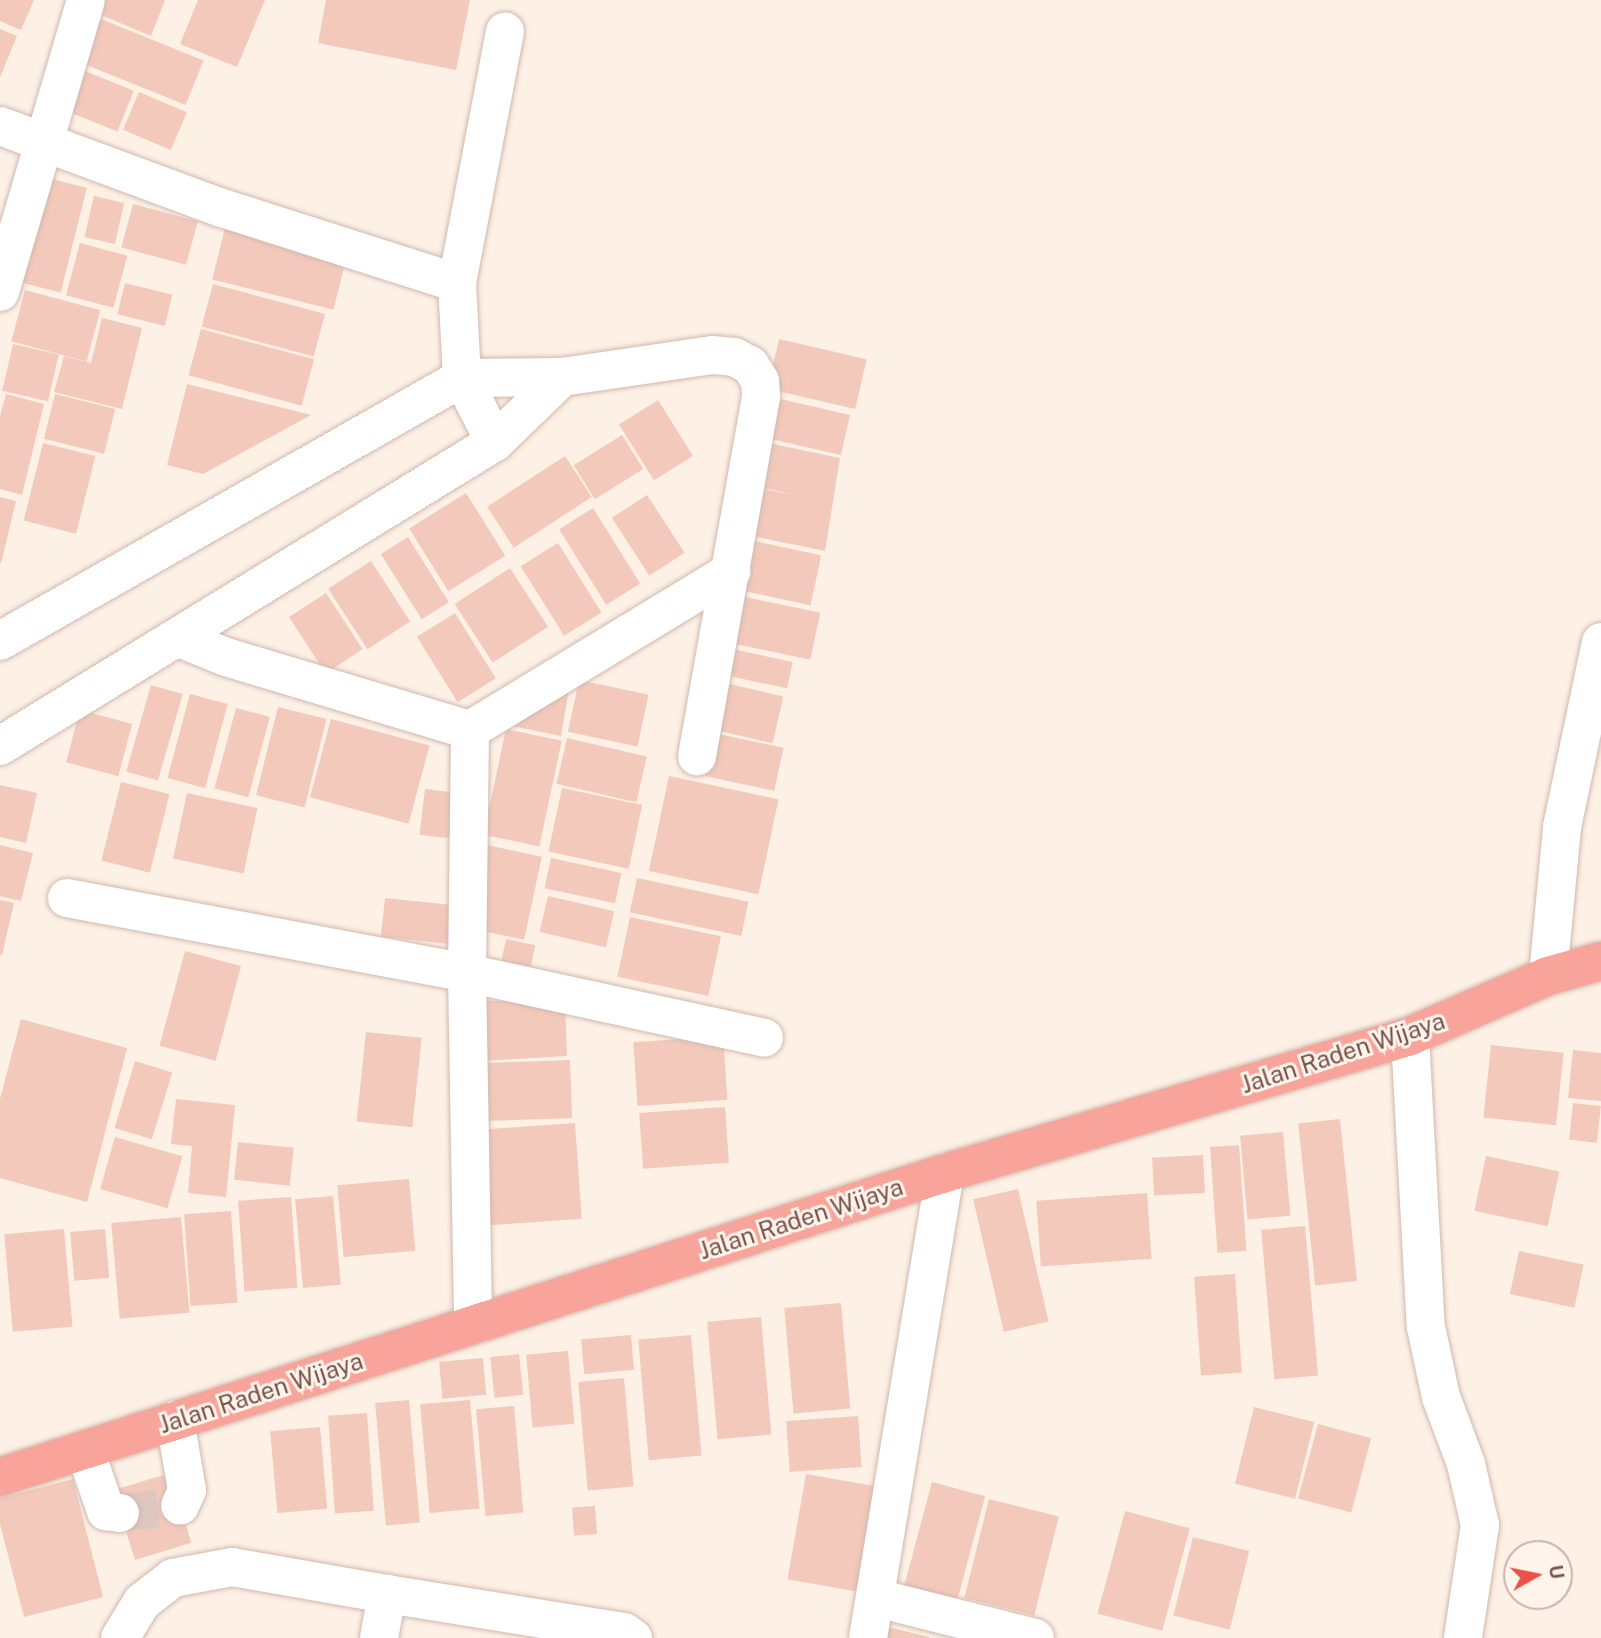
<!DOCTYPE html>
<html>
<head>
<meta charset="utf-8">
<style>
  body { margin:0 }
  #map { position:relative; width:1601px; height:1638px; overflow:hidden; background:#fdf0e5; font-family:"Public Sans",sans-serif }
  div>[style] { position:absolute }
  .building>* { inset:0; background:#f3c9bc; transform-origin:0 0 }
  .minor-tunnel>* { height:38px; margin-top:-19px; transform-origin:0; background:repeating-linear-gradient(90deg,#dcc8be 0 38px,transparent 0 57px) }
  .roads { filter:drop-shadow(0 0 2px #d1b8ad) drop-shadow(0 0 2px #d1b8ad) }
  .minor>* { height:38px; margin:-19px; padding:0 19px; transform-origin:19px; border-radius:19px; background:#fff }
  .highway>* { height:38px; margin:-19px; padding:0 19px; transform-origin:19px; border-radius:19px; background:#f9a49a }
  span { translate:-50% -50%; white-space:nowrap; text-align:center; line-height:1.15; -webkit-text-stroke:6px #fff4ec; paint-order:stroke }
  .street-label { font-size:24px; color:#775249 }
  .north { position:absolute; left:1503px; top:1540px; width:70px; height:70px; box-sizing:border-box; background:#fff4ec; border:2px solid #c9b3ab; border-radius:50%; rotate:81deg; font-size:19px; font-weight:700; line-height:28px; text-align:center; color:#775249 }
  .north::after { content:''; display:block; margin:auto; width:24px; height:32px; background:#ea5247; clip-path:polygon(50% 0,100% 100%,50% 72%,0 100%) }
</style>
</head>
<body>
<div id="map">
  <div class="building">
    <div style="clip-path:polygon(0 0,34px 0,21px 30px,0 21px)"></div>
    <div style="clip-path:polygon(90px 0,165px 0,151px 36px,87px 9px)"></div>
    <div style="clip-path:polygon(198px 0,265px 0,237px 67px,180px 44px)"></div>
    <div style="clip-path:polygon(326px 0,470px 0,456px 70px,318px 43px)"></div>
    <div style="left:96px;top:17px;width:116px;height:48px;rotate:22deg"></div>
    <div style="clip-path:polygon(0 29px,17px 36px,0 77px)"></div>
    <div style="left:80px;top:69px;width:58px;height:44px;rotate:22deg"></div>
    <div style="left:139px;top:92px;width:52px;height:41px;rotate:23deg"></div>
    <div style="left:48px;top:178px;width:40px;height:108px;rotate:14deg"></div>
    <div style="left:94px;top:196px;width:31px;height:42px;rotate:13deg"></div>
    <div style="left:133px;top:204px;width:67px;height:45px;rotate:15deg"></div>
    <div style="left:225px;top:228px;width:125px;height:53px;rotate:14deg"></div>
    <div style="left:80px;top:243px;width:49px;height:54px;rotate:15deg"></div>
    <div style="left:125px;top:283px;width:49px;height:32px;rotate:14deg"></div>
    <div style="left:213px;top:284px;width:116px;height:44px;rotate:15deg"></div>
    <div style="left:25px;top:290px;width:78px;height:53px;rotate:15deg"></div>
    <div style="clip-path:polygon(102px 318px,142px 328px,122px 409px,54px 392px,64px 356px,91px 363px)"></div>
    <div style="left:201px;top:329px;width:117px;height:48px;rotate:15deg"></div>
    <div style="left:779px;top:339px;width:90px;height:51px;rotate:13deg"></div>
    <div style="left:13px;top:344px;width:47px;height:48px;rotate:13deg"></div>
    <div style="clip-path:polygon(187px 384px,311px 415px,203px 474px,167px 465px)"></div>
    <div style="clip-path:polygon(6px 394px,44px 404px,22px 495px,0 489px,0 416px)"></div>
    <div style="left:55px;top:394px;width:62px;height:46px;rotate:14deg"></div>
    <div style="left:776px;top:398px;width:76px;height:41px;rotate:13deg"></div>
    <div style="left:658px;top:400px;width:66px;height:46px;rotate:58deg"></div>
    <div style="left:622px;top:435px;width:40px;height:57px;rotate:58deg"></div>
    <div style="left:43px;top:443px;width:54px;height:80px;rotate:14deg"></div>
    <div style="clip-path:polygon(768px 443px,840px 458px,825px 551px,748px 535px,758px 488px,796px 495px,758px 487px)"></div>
    <div style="left:565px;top:456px;width:49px;height:93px;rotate:57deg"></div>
    <div style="left:466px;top:493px;width:74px;height:67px;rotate:58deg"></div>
    <div style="left:647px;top:495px;width:69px;height:42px;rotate:57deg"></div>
    <div style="clip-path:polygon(0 497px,16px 501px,1px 563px,0 563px)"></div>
    <div style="left:593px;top:508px;width:89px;height:40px;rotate:58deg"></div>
    <div style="left:408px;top:537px;width:77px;height:32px;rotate:58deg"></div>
    <div style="left:740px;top:538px;width:83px;height:51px;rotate:12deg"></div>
    <div style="left:558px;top:543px;width:82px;height:44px;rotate:58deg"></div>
    <div style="left:371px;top:561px;width:72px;height:51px;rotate:57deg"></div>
    <div style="left:510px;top:568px;width:70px;height:66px;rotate:57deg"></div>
    <div style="left:326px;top:593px;width:67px;height:44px;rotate:57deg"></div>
    <div style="left:741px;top:596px;width:81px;height:48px;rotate:12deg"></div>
    <div style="left:455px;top:613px;width:77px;height:45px;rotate:58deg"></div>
    <div style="left:732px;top:649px;width:62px;height:27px;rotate:12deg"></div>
    <div style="clip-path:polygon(571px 677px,561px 736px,502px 724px)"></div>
    <div style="left:579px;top:680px;width:71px;height:53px;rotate:12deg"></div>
    <div style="left:721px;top:682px;width:64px;height:48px;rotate:13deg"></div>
    <div style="left:151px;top:685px;width:33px;height:90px;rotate:16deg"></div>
    <div style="left:190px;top:694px;width:39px;height:87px;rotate:15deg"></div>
    <div style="left:278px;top:707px;width:50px;height:91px;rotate:14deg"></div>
    <div style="left:236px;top:708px;width:35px;height:83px;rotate:15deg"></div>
    <div style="left:80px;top:710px;width:54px;height:54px;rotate:15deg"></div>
    <div style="left:331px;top:719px;width:102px;height:81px;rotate:15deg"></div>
    <div style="left:506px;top:729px;width:57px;height:108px;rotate:12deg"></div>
    <div style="left:714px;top:733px;width:71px;height:44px;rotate:12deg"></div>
    <div style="left:567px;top:738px;width:82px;height:47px;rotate:13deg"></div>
    <div style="left:669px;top:776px;width:112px;height:97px;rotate:12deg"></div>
    <div style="left:121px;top:782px;width:50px;height:81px;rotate:14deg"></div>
    <div style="clip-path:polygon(0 785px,37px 793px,26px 843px,0 837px)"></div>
    <div style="left:562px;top:788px;width:82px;height:65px;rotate:12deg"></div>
    <div style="left:425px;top:789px;width:34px;height:46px;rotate:7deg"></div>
    <div style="left:187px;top:793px;width:72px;height:67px;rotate:12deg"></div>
    <div style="clip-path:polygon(0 845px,33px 853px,21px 901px,0 896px)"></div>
    <div style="left:487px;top:845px;width:56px;height:85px;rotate:12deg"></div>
    <div style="left:551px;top:858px;width:72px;height:31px;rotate:12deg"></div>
    <div style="left:637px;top:878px;width:114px;height:35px;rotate:12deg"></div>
    <div style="left:548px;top:896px;width:68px;height:37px;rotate:13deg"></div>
    <div style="left:385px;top:898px;width:69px;height:39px;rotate:6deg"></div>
    <div style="clip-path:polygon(0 900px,14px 903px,2px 955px,0 955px)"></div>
    <div style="left:630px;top:917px;width:93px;height:61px;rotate:12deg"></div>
    <div style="left:506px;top:939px;width:30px;height:22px;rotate:12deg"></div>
    <div style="left:185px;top:951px;width:58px;height:98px;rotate:15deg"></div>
    <div style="clip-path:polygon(479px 1000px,565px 1005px,567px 1056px,482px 1061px)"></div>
    <div style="clip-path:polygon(21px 1019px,127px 1048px,87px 1202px,0 1178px,0 1099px)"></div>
    <div style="left:366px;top:1032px;width:56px;height:90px;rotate:6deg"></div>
    <div style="left:723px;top:1036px;width:64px;height:90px;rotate:86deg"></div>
    <div style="left:1491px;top:1045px;width:73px;height:73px;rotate:6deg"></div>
    <div style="clip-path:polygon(1573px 1050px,1601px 1053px,1601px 1101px,1568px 1098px)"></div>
    <div style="left:570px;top:1060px;width:58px;height:83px;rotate:88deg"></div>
    <div style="left:135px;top:1061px;width:39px;height:70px;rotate:17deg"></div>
    <div style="clip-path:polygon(176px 1099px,235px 1105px,226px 1197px,188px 1193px,192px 1146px,171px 1144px)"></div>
    <div style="left:1573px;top:1103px;width:28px;height:37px;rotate:6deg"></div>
    <div style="left:725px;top:1107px;width:56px;height:86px;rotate:86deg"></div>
    <div style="left:1340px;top:1119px;width:163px;height:42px;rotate:84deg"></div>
    <div style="left:575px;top:1123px;width:96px;height:99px;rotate:86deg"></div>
    <div style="left:1283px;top:1132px;width:84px;height:43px;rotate:85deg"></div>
    <div style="left:115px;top:1137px;width:70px;height:54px;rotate:16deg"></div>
    <div style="left:238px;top:1142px;width:56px;height:38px;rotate:6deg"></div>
    <div style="left:1239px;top:1145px;width:106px;height:29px;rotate:86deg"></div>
    <div style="left:1203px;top:1155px;width:38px;height:51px;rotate:87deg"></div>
    <div style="left:1486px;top:1156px;width:75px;height:56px;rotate:12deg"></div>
    <div style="left:409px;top:1179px;width:72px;height:72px;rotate:85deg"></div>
    <div style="left:1018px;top:1189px;width:136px;height:46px;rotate:77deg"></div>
    <div style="left:1147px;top:1193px;width:66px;height:111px;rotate:86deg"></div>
    <div style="left:333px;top:1196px;width:89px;height:38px;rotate:85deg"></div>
    <div style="left:291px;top:1197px;width:91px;height:53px;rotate:86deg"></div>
    <div style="left:231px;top:1211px;width:92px;height:47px;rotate:86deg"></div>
    <div style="left:181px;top:1217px;width:96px;height:70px;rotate:85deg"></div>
    <div style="left:1305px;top:1226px;width:150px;height:44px;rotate:85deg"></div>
    <div style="left:64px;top:1229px;width:98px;height:60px;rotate:85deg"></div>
    <div style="left:105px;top:1229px;width:49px;height:35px;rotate:85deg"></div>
    <div style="left:1519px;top:1251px;width:66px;height:44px;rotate:12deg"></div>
    <div style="left:1235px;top:1274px;width:99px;height:41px;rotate:86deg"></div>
    <div style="left:841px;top:1303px;width:106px;height:57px;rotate:85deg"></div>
    <div style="left:761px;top:1317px;width:118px;height:54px;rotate:85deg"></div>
    <div style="left:631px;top:1335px;width:35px;height:50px;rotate:85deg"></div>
    <div style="left:691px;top:1335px;width:121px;height:53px;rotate:85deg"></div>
    <div style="left:568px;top:1351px;width:73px;height:42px;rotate:85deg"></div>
    <div style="left:519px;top:1354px;width:41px;height:29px;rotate:84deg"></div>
    <div style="left:483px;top:1358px;width:37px;height:44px;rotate:85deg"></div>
    <div style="left:624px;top:1378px;width:109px;height:46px;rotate:85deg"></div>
    <div style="left:409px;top:1400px;width:123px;height:34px;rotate:85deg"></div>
    <div style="left:470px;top:1400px;width:109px;height:50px;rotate:85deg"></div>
    <div style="left:514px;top:1406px;width:107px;height:38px;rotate:85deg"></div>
    <div style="left:1254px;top:1407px;width:62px;height:79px;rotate:14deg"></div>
    <div style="left:367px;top:1413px;width:98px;height:39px;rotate:86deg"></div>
    <div style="left:858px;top:1416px;width:51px;height:72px;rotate:86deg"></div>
    <div style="left:1318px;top:1424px;width:55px;height:77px;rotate:15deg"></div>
    <div style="left:320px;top:1427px;width:82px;height:50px;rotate:85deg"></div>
    <div style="left:170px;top:1473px;width:73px;height:59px;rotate:73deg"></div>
    <div style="left:806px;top:1474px;width:79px;height:107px;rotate:10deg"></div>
    <div style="clip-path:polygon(73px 1479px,103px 1597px,24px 1617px,0 1524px,0 1498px)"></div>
    <div style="left:932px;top:1482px;width:55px;height:110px;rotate:15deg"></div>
    <div style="left:989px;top:1499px;width:72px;height:102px;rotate:14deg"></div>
    <div style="left:595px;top:1506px;width:28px;height:23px;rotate:86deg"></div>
    <div style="left:1125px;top:1511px;width:67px;height:106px;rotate:15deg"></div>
    <div style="left:1193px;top:1537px;width:58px;height:81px;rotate:14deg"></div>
    <div style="clip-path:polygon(888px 1627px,929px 1637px,929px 1638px,885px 1638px)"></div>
  </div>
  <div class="minor-tunnel">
    <div style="left:120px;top:1513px;width:60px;rotate:-6.7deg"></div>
  </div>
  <div class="roads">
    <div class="minor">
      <div style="left:0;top:126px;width:237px;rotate:20.3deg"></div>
      <div style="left:222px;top:208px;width:247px;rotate:17.7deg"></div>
      <div style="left:0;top:292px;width:304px;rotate:-73.6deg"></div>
      <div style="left:495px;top:442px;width:72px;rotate:-117.3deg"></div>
      <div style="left:462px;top:378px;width:95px;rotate:-93deg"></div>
      <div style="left:457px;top:283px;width:256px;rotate:-79.2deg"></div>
      <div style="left:179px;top:638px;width:51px;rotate:22deg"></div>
      <div style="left:226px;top:657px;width:255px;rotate:16.7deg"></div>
      <div style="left:470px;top:730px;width:306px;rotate:-31.3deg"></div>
      <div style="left:0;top:641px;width:532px;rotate:-29.65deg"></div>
      <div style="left:462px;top:378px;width:100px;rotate:-0.6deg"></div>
      <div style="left:562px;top:377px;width:152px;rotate:-8.3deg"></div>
      <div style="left:712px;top:355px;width:22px;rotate:5deg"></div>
      <div style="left:734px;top:357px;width:18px;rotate:27deg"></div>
      <div style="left:750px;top:365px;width:19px;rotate:58deg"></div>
      <div style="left:760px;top:381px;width:16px;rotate:86deg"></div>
      <div style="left:761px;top:397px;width:365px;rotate:100.1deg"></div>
      <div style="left:470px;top:730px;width:243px;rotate:90.7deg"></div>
      <div style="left:467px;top:973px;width:351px;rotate:89deg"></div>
      <div style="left:0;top:746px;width:581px;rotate:-31.56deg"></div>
      <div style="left:495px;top:442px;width:93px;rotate:-44.1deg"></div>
      <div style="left:67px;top:898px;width:407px;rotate:10.6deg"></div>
      <div style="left:467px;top:973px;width:304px;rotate:12.3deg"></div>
      <div style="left:1548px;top:976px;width:150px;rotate:-84.6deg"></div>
      <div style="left:1562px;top:827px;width:189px;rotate:-78.1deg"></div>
      <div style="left:1410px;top:1036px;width:291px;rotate:86.9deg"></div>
      <div style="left:1426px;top:1327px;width:72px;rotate:77.9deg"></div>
      <div style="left:1441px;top:1397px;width:72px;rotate:69.5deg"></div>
      <div style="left:1466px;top:1464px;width:63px;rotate:77.1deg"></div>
      <div style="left:1480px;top:1525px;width:114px;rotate:98.6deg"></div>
      <div style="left:175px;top:1420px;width:71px;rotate:80.3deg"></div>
      <div style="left:187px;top:1490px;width:17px;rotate:114deg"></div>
      <div style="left:85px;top:1450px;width:65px;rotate:71deg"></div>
      <div style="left:106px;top:1511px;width:14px;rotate:8deg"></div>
      <div style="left:877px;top:1598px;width:163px;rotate:14.2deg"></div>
      <div style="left:120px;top:1638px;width:42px;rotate:-58.6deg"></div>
      <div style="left:142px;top:1602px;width:39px;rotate:-38deg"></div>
      <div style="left:173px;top:1578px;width:60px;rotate:-10.6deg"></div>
      <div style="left:232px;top:1567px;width:157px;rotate:9.9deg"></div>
      <div style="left:379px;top:1638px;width:45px;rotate:-79.7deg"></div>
      <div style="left:387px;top:1594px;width:240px;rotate:9.1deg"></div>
      <div style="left:624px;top:1632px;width:11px;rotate:34deg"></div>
      <div style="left:868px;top:1638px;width:471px;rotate:-80.6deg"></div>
    </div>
    <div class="highway">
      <div style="left:0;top:1477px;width:993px;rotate:-17.83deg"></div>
      <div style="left:945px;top:1173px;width:485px;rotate:-16.4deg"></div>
      <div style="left:1410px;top:1036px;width:150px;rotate:-23.5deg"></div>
      <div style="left:1548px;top:976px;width:55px;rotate:-15.8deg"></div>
    </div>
  </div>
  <div class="street-label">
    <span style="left:1343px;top:1053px;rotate:-18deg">Jalan Raden Wijaya</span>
    <span style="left:801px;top:1219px;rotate:-18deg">Jalan Raden Wijaya</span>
    <span style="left:261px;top:1393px;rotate:-18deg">Jalan Raden Wijaya</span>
  </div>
  <div class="north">U</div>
</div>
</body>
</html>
